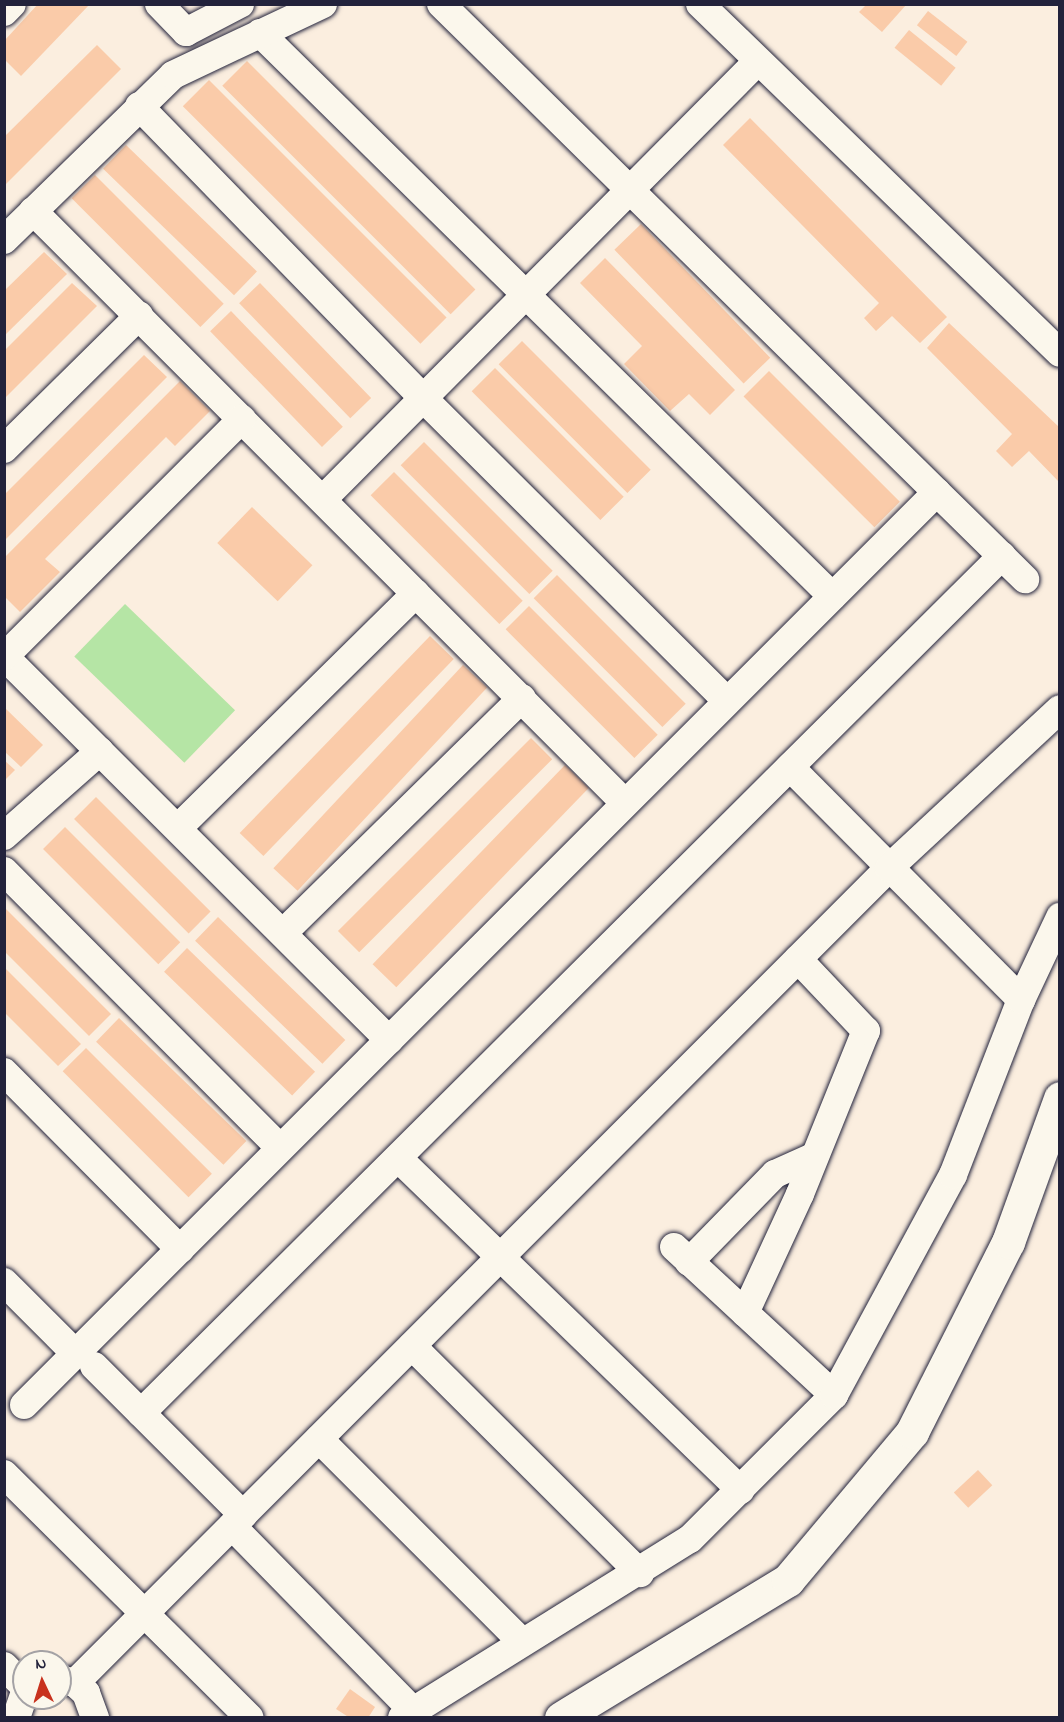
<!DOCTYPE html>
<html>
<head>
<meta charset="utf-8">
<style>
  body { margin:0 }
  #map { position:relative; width:1064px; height:1722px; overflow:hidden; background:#fbeedf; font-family:"Indie Flower",sans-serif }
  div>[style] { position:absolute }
  .green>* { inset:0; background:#b5e5a5; transform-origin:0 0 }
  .building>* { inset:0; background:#facba9; transform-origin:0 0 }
  .roads { filter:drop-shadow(0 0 2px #22223b) drop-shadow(0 0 2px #22223b) }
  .street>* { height:28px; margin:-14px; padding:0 14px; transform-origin:14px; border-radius:14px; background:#fbf7ec }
  .secondary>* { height:33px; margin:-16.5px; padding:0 16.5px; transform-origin:16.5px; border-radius:16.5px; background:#fbf7ec }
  span { translate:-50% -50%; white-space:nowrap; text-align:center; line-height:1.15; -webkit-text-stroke:4.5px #fbf7ec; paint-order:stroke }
  .frame { position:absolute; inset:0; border:6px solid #22223b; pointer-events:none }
  .north { position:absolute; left:12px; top:1650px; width:60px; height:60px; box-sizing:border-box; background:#fbf7ec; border:2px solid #a4a2a5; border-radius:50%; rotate:356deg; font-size:16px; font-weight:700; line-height:24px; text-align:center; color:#22223b }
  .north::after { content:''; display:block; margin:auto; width:21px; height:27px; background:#c8321e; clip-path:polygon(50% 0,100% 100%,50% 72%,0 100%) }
</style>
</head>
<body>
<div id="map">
  <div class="green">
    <div style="left:125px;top:604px;width:153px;height:73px;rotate:44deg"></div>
  </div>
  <div class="building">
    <div style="clip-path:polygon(38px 4px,90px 4px,21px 76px,5px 60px,5px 40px)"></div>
    <div style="clip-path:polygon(866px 5px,906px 5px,882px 32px,859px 12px)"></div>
    <div style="left:928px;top:11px;width:50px;height:18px;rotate:38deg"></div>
    <div style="left:909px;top:30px;width:60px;height:23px;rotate:39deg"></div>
    <div style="clip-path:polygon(97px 45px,121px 69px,4px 186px,4px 137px)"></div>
    <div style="left:247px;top:61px;width:323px;height:35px;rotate:45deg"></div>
    <div style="left:209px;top:80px;width:336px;height:37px;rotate:45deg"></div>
    <div style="clip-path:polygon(750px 118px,947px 317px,920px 343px,892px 316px,876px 331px,864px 318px,879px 303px,723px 145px)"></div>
    <div style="left:126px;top:145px;width:182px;height:33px;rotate:44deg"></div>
    <div style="left:95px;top:175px;width:182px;height:33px;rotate:45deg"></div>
    <div style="left:641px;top:224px;width:186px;height:37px;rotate:46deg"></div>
    <div style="clip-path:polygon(44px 252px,67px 274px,4px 336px,4px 291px)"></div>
    <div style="clip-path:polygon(605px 258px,735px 390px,710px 415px,689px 394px,670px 411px,624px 364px,642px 346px,580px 283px)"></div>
    <div style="clip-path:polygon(72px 283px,97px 306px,4px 399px,4px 351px)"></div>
    <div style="left:260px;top:283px;width:160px;height:29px;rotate:46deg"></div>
    <div style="left:231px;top:311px;width:161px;height:29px;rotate:46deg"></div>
    <div style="clip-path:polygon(949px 323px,1059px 427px,1059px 482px,1029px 451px,1012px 467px,996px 451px,1012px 434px,927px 348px)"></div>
    <div style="left:522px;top:341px;width:182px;height:33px;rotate:45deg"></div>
    <div style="clip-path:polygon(144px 355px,167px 377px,4px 541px,4px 495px)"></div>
    <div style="left:495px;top:368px;width:182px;height:33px;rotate:45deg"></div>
    <div style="left:769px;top:371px;width:185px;height:36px;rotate:45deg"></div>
    <div style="clip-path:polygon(180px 381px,210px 411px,175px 446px,166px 437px,45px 559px,60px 572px,20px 612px,4px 596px,4px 558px)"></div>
    <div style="left:424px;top:442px;width:182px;height:33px;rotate:45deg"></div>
    <div style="left:394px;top:472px;width:182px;height:33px;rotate:45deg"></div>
    <div style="left:252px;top:507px;width:84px;height:50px;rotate:44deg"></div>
    <div style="left:557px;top:575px;width:182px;height:33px;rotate:45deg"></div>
    <div style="left:529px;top:606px;width:182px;height:33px;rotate:45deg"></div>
    <div style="left:430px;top:636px;width:33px;height:274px;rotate:44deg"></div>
    <div style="left:463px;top:665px;width:33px;height:278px;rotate:43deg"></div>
    <div style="clip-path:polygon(4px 707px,43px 745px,21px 767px,4px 751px)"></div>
    <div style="left:531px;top:738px;width:30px;height:273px;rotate:45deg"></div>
    <div style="clip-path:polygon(4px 760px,15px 770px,4px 781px)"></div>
    <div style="left:565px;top:765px;width:33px;height:277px;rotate:44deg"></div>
    <div style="left:96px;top:797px;width:162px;height:31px;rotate:45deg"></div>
    <div style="left:65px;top:827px;width:163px;height:31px;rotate:45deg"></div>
    <div style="clip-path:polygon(4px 907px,111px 1014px,89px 1036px,4px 951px)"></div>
    <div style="left:218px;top:917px;width:177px;height:33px;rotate:44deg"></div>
    <div style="left:187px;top:948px;width:178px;height:33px;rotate:44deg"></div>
    <div style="clip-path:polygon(4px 967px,81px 1044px,58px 1066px,4px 1012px)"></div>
    <div style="left:119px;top:1018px;width:177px;height:33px;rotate:44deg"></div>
    <div style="left:86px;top:1048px;width:178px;height:33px;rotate:45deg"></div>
    <div style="left:978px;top:1470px;width:21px;height:33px;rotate:47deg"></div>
    <div style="clip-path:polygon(350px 1689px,375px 1707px,368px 1718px,350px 1718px,336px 1709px)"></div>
  </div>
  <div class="roads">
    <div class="street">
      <div style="left:159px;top:4px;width:39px;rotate:46deg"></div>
      <div style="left:186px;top:32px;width:61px;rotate:-27.4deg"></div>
      <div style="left:441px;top:4px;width:820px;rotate:44.56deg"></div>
      <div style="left:700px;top:4px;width:501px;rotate:44.11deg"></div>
      <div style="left:4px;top:12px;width:11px;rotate:-45deg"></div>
      <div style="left:260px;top:33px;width:803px;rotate:44.55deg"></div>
      <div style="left:139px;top:106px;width:407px;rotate:45.8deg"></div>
      <div style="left:423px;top:398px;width:429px;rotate:44.9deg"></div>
      <div style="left:33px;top:211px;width:837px;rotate:45deg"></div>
      <div style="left:4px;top:240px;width:236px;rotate:-44.3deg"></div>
      <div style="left:173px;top:75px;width:166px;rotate:-25.3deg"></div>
      <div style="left:4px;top:449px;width:190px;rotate:-44.6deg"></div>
      <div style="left:323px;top:499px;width:616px;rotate:-45.2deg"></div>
      <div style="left:4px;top:656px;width:544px;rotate:44.93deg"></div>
      <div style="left:5px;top:656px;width:335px;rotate:-45deg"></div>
      <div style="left:790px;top:767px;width:328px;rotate:45.2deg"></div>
      <div style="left:178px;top:828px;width:334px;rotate:-44.6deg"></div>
      <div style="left:4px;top:836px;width:128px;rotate:-41.5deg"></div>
      <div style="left:4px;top:871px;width:391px;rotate:45.1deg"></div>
      <div style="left:283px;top:933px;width:335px;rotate:-44.5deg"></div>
      <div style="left:4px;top:1072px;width:250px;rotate:45.2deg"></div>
      <div style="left:398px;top:1158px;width:477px;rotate:44.1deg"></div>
      <div style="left:674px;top:1247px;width:218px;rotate:42.8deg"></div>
      <div style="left:689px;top:1262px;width:123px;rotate:-45.7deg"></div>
      <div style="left:775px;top:1174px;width:39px;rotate:-24deg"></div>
      <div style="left:4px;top:1282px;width:102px;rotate:45deg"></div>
      <div style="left:745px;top:1313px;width:131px;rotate:-65.2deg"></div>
      <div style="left:800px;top:1194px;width:176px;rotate:-68deg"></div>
      <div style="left:866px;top:1031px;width:99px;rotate:-133.4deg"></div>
      <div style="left:412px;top:1346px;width:322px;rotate:44.9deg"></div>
      <div style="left:94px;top:1366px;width:211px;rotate:45deg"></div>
      <div style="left:24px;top:1405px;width:1291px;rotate:-45deg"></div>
      <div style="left:141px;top:1413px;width:1215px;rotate:-44.87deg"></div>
      <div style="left:319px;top:1439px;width:286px;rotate:45deg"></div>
      <div style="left:4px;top:1474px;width:346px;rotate:44.8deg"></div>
      <div style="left:232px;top:1526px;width:256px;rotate:45.6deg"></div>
      <div style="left:4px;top:1666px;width:28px;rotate:45deg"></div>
      <div style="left:60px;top:1679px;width:16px;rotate:15deg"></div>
      <div style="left:75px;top:1683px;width:15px;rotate:42deg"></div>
      <div style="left:86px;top:1693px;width:27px;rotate:70deg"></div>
      <div style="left:75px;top:1683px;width:1152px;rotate:-45.04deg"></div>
      <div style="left:889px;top:868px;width:233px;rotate:-42.9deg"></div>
      <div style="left:16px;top:1718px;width:24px;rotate:-71deg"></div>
      <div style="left:402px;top:1718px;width:339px;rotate:-31.9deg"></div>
      <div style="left:690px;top:1539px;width:204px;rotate:-45deg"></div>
      <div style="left:834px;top:1395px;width:250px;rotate:-61.6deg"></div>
      <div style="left:953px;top:1175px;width:188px;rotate:-68.8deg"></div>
      <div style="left:1021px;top:1000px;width:92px;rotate:-64.8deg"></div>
    </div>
    <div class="secondary">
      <div style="left:561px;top:1718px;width:266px;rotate:-31.3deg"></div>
      <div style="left:788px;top:1580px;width:193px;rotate:-50deg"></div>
      <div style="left:912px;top:1432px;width:213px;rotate:-63.2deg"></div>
      <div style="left:1008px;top:1242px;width:153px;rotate:-70.1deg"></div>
    </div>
  </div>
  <div class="frame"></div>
  <div class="north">N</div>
</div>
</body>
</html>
